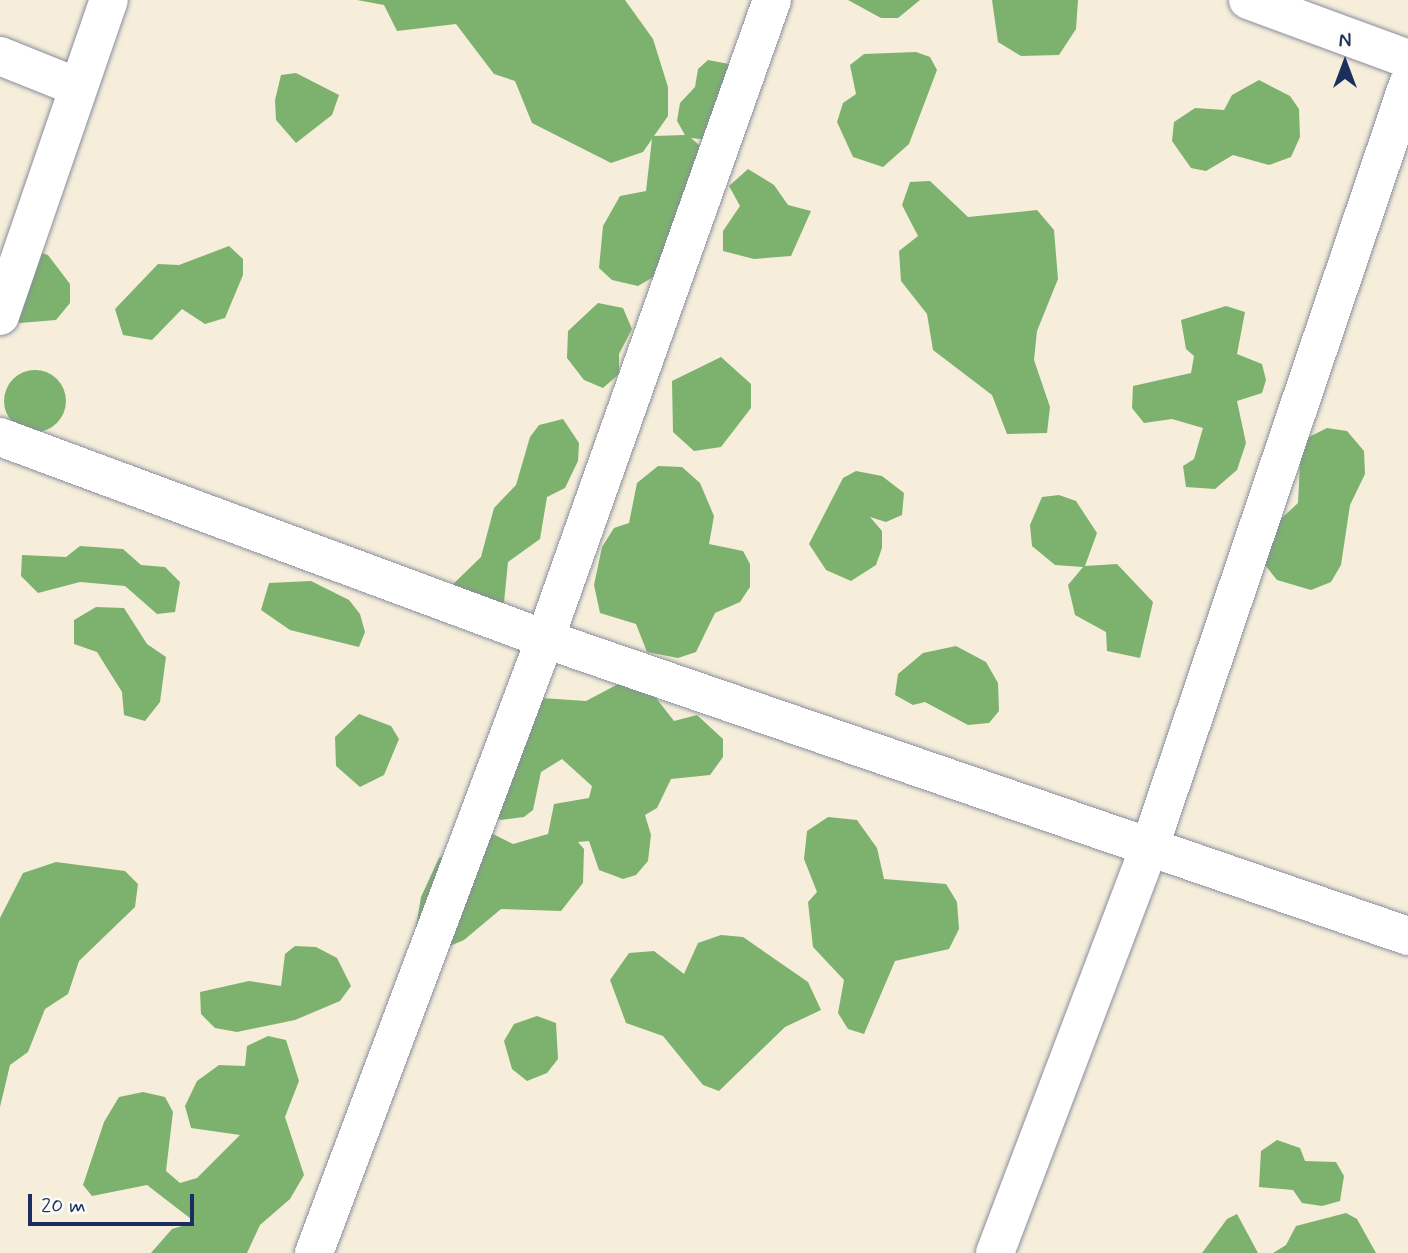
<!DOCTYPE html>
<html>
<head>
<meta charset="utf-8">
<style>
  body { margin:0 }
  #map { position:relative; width:1408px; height:1253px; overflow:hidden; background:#f6eedb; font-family:Mynerve,sans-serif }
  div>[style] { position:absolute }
  .forest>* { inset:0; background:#7db26e }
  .round { border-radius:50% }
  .roads { filter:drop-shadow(0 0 2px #888e9c) drop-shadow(0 0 2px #888e9c) }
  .street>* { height:38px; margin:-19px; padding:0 19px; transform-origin:19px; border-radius:19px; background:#fff }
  span { translate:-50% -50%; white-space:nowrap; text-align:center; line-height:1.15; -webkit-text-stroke:7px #fdfcf7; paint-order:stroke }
  .north { position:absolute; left:1310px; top:28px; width:70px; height:70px; -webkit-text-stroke:5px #fdfcf7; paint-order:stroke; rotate:0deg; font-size:19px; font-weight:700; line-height:28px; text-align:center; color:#1b2f5e }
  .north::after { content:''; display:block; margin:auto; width:24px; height:32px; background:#1b2f5e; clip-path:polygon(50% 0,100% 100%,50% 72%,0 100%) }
  .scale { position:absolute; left:28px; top:1194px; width:166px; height:32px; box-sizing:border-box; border:4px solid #1b2f5e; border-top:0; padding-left:9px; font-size:21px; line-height:24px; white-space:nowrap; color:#1b2f5e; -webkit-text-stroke:5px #fdfcf7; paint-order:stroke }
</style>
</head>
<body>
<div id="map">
  <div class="forest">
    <div style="clip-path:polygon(357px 0,625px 0,653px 39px,668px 87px,668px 116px,654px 136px,685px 135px,677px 121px,680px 103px,695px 87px,698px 69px,708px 60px,729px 64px,710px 140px,691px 138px,707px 152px,655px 276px,638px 286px,612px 280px,599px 268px,603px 226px,620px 196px,646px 191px,652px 139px,643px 152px,611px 163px,532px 123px,515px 81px,494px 74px,456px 24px,397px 31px,384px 5px)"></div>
    <div style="clip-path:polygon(848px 0,920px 0,898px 18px,881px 18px)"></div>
    <div style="clip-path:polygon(992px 0,1078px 0,1076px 29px,1059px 55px,1021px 56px,998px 42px)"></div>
    <div style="clip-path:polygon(916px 52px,930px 57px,937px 70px,909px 144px,883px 167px,853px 157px,837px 122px,843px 103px,856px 94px,850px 65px,864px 54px)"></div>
    <div style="clip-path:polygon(296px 73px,339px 95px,332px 115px,296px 143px,276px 120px,275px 100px,281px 75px)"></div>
    <div style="clip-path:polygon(1259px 80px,1290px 96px,1299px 109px,1300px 137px,1291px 157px,1269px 165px,1233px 155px,1206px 171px,1191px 168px,1172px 141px,1174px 122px,1195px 108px,1224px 110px,1232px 95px)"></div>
    <div style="clip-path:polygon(748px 169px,774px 185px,788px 205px,811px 211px,791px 256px,754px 259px,723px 251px,723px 231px,740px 206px,729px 186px)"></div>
    <div style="clip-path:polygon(930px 181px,968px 217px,1037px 210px,1054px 230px,1058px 279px,1037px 331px,1034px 360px,1050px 407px,1047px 433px,1007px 434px,992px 395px,933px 350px,927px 314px,901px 281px,899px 251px,918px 236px,902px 205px,910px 182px)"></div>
    <div style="clip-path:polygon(229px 246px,243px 259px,243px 275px,225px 318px,205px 324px,182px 309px,152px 340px,123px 335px,115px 309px,158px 264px,179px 265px)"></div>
    <div style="clip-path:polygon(29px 249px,48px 255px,70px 284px,70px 303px,56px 320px,20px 323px,0 310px)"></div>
    <div style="clip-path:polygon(598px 303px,623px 308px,632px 329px,619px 354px,619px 374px,603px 388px,584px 380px,567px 358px,568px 331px)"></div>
    <div style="clip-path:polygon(1226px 306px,1245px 312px,1237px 354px,1262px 364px,1266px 380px,1262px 393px,1237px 401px,1246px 443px,1237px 470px,1215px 489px,1186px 487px,1183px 466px,1194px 459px,1203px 428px,1172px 419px,1144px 423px,1132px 408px,1133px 386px,1191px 373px,1194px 356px,1186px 349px,1181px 320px)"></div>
    <div style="clip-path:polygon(721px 357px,751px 384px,751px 408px,721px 447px,694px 451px,673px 432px,672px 381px)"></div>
    <div class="round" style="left:4px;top:370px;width:62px;height:62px"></div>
    <div style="clip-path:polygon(563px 419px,579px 443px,578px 461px,565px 488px,547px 497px,540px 539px,508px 562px,503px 613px,448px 589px,481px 557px,494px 508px,516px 485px,530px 437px,539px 425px)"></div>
    <div style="clip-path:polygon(1327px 428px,1347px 431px,1364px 451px,1365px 474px,1350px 505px,1341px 565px,1331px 582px,1311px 590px,1277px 580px,1258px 556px,1270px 529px,1298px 503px,1301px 441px)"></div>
    <div style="clip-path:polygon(658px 466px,682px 467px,700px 483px,714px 516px,709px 544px,743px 551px,750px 564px,750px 587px,740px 602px,715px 613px,696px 652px,678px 658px,647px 652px,636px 624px,600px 613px,594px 585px,602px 547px,614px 528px,629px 523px,637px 483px)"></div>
    <div style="clip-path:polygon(856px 471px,882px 476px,904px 493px,902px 515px,886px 522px,870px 517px,882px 531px,882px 548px,876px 565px,851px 581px,826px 570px,809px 544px,843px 478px)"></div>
    <div style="clip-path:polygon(1059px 495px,1076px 501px,1097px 533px,1085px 566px,1117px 564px,1153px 602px,1140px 658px,1107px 651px,1106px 632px,1075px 615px,1068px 585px,1083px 567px,1055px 565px,1032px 546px,1030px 525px,1042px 497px)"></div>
    <div style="clip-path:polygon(80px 546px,123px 549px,141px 565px,165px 567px,180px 582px,175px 612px,157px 614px,125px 586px,80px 582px,38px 593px,21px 576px,22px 555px,66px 557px)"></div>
    <div style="clip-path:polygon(311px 581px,349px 600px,360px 614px,365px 632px,359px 647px,290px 630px,261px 610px,269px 583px)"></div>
    <div style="clip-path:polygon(96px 607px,124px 608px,147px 644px,166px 657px,160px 702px,145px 721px,124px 715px,122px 692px,97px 652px,74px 644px,74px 620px)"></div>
    <div style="clip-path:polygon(956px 646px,986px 662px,998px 683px,999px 711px,989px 723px,968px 725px,925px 702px,913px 705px,895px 695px,898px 674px,923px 653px)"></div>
    <div style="clip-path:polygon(622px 682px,649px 689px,674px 721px,697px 715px,723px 739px,723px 757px,710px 775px,671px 779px,657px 808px,645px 815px,651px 835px,648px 861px,636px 875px,623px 879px,599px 870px,589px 841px,578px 842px,584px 849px,583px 883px,561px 911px,501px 909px,464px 940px,438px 951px,415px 933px,421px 897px,439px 858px,487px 831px,513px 844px,548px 834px,554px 804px,589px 798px,592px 786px,562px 759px,541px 772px,533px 810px,524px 817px,501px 820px,473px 805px,512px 696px,586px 701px)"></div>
    <div style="clip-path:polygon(359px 714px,391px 726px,399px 739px,384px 775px,360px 787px,336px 766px,335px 737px)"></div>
    <div style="clip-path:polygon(828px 817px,857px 820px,877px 848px,884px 879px,946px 884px,957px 902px,959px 929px,949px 949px,895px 961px,864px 1034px,848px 1029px,838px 1013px,844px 980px,813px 947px,808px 902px,817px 892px,804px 859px,807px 831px)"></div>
    <div style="clip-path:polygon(56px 862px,125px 871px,138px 884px,135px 907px,79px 961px,68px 994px,45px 1009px,28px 1052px,10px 1065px,0 1107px,0 918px,23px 873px)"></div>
    <div style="clip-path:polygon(721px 935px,743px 937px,808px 982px,821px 1010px,785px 1027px,719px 1091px,703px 1085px,663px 1036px,626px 1023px,610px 980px,629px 953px,654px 951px,684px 974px,698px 943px)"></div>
    <div style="clip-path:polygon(295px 946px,316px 947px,337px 958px,351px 986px,340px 1001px,295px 1020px,237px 1032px,215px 1028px,201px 1014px,200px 992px,249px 981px,281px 986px,285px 954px)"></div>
    <div style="clip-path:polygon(537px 1016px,556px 1023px,558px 1059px,547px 1073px,527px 1081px,512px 1069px,504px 1041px,514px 1024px)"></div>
    <div style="clip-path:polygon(268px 1036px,286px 1040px,299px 1081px,285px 1117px,304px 1175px,290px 1199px,260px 1225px,247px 1253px,151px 1253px,172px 1229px,195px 1222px,147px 1185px,92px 1196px,83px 1185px,104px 1122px,119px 1097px,143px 1092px,165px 1097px,173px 1112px,166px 1171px,180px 1183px,197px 1178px,240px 1135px,191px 1128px,185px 1106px,197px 1081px,219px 1065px,245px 1066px,247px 1046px)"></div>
    <div style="clip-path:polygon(1277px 1140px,1300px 1148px,1305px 1161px,1336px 1162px,1344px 1176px,1340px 1201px,1322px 1206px,1302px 1203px,1293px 1190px,1259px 1187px,1261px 1151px)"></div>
    <div style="clip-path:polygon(1346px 1213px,1357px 1219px,1376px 1253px,1273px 1253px,1286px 1245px,1296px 1226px)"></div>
    <div style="clip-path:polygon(1237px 1214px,1258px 1253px,1202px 1253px,1227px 1219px)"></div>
  </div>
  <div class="roads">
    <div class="street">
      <div style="left:1248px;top:0;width:171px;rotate:20.2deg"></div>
      <div style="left:0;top:56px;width:83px;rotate:21.9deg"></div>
      <div style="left:0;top:316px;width:334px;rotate:-71deg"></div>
      <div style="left:0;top:437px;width:581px;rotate:20.34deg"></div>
      <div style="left:545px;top:639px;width:913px;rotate:18.99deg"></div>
      <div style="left:314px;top:1253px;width:656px;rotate:-69.38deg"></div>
      <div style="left:545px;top:639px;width:678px;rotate:-70.44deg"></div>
      <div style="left:995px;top:1253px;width:436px;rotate:-69.2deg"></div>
      <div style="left:1150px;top:846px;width:804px;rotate:-71.29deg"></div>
    </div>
  </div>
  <div class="north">N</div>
  <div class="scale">20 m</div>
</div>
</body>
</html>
